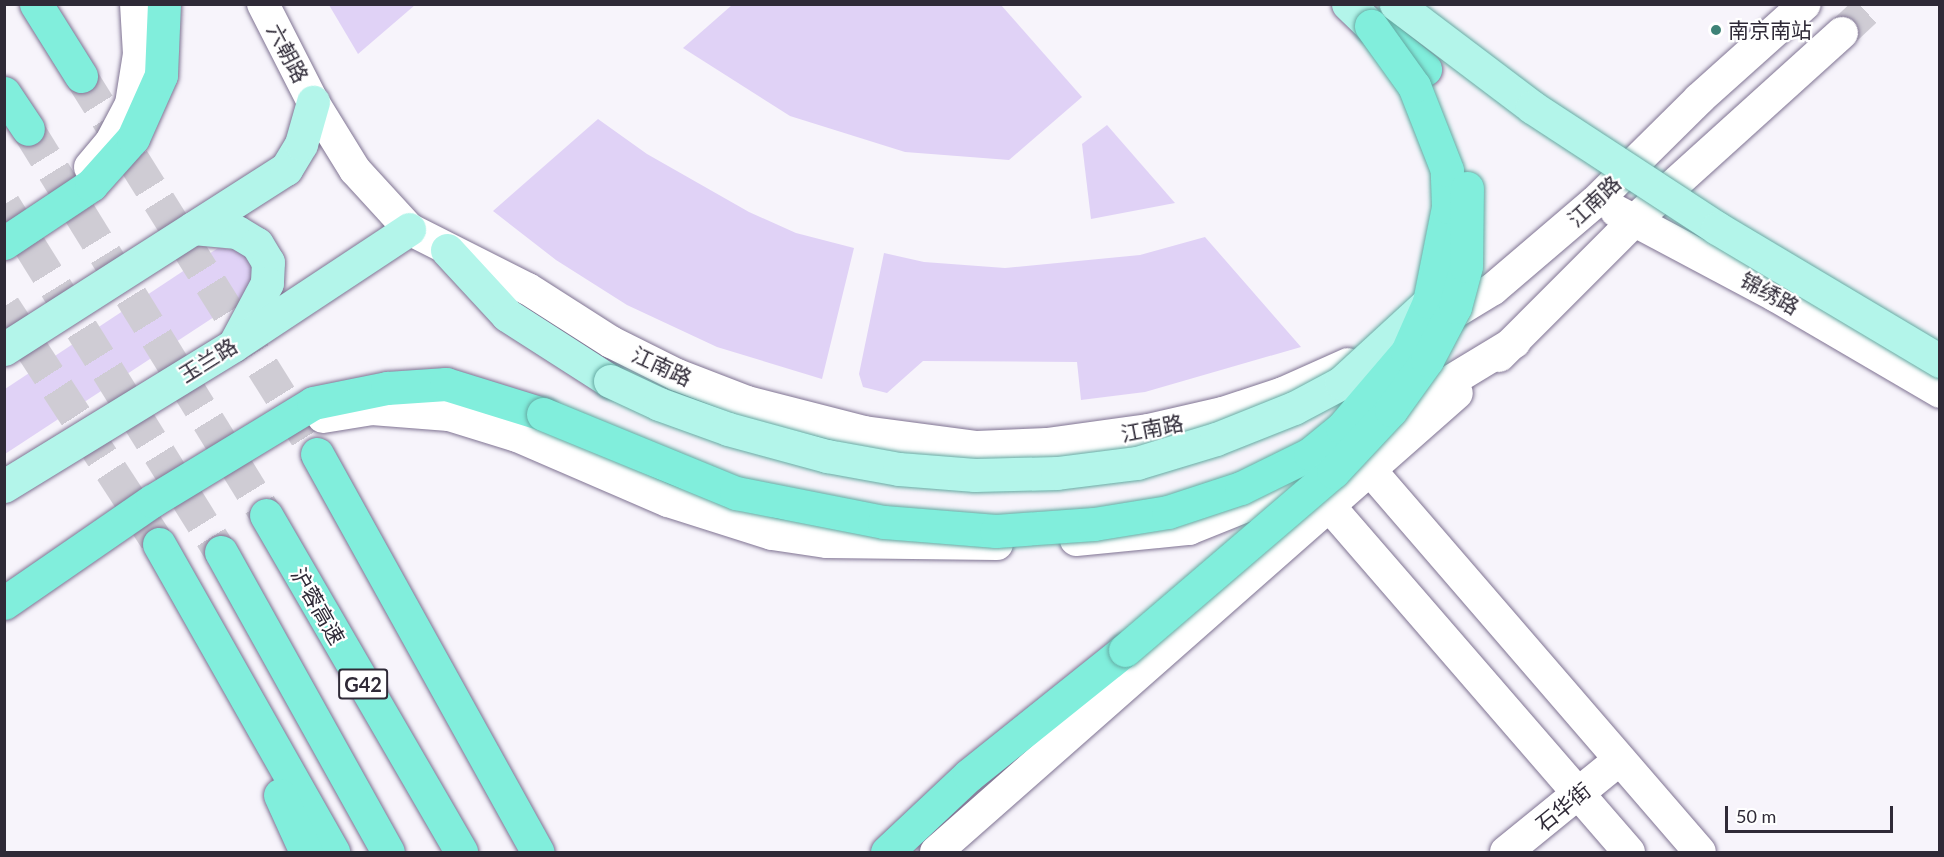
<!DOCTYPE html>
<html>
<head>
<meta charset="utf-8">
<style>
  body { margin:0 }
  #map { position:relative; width:1944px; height:857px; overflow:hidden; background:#f7f4fb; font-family:Lato,"Noto Sans SC",sans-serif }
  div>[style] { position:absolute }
  .green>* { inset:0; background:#e0d2f6 }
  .minor-tunnel>* { height:32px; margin-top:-16px; transform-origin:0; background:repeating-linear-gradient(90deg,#cfccd4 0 32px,transparent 0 48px) }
  .highway-tunnel>* { height:33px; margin-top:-16.5px; transform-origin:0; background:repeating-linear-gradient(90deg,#cfccd4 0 33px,transparent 0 49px) }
  .roads { filter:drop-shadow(0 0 2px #7f7392) drop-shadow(0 0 2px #7f7392) }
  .minor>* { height:32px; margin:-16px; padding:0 16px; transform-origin:16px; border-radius:16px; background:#fff }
  .major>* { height:33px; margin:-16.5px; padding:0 16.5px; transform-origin:16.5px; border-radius:16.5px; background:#b3f5ea }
  .highway>* { height:33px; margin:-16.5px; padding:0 16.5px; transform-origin:16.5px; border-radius:16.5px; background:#81eedc }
  .bridges { filter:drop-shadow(0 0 2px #64a9a2) drop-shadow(0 0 2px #64a9a2) }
  .major-bridge>* { height:33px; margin:-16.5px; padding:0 16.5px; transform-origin:16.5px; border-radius:16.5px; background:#b3f5ea }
  .highway-bridge>* { height:33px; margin:-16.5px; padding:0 16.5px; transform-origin:16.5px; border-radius:16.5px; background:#81eedc }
  .dots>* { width:16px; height:16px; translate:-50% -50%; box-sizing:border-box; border:3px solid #fff; border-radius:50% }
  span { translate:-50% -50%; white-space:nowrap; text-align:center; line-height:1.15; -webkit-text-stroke:4.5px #fff; paint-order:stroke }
  .shield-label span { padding:2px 4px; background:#fff; border:2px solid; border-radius:4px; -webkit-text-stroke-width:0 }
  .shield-label { font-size:20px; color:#2f2a37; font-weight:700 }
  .poi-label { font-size:21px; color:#2f2a37 }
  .left { translate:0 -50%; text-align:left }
  .street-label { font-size:21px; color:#2f2a37 }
  .frame { position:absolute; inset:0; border:6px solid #2f2a37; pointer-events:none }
  .scale { position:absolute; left:1725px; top:806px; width:168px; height:27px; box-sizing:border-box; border:3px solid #2f2a37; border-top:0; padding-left:8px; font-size:18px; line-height:21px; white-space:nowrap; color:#2f2a37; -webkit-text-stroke:4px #fff; paint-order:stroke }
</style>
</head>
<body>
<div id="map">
  <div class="green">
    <div style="clip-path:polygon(329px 5px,415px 5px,358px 54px)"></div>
    <div style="clip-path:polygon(732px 5px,1001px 5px,1082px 97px,1009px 160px,905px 152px,790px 116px,683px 48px)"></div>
    <div style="clip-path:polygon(598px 119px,647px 154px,749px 212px,796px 233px,854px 248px,822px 379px,717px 347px,627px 305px,556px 260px,493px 211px)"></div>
    <div style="clip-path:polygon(1107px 125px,1175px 203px,1091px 219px,1082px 144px)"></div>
    <div style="clip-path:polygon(1205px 237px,1301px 347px,1145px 392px,1081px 400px,1077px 362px,923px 361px,887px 393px,863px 387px,859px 374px,884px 253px,924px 262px,1005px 268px,1140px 255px)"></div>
    <div style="clip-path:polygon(218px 248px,241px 251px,249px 260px,254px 273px,243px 298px,5px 454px,5px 389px)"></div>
  </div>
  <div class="minor-tunnel">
    <div style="left:1842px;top:33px;width:42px;rotate:-43.1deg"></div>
  </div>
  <div class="highway-tunnel">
    <div style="left:81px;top:76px;width:446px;rotate:58deg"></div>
    <div style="left:28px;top:129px;width:453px;rotate:58.3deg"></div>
    <div style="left:4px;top:204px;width:410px;rotate:58.1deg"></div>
    <div style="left:4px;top:306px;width:284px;rotate:56.9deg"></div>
  </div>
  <div class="roads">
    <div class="minor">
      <div style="left:263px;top:4px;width:110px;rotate:63deg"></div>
      <div style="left:313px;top:102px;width:80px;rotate:58.3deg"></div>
      <div style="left:355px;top:170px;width:80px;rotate:47.5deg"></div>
      <div style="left:409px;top:229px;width:133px;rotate:26.8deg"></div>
      <div style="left:528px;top:289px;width:98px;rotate:32.6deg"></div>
      <div style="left:611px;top:342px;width:74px;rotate:26.6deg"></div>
      <div style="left:677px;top:375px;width:75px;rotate:21.1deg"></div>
      <div style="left:747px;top:402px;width:121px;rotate:14.4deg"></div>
      <div style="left:864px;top:432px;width:114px;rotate:7.6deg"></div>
      <div style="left:977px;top:447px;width:70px;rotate:-2.5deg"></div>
      <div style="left:1047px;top:444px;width:102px;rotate:-7.9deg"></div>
      <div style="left:1148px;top:430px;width:77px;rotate:-12.8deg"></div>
      <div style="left:1223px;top:413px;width:63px;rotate:-18.4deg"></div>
      <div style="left:1283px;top:393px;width:71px;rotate:-24deg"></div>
      <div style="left:90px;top:167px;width:33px;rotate:-50deg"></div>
      <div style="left:111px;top:142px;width:43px;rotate:-62.2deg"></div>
      <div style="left:131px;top:104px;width:51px;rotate:-80.9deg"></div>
      <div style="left:139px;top:54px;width:50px;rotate:-93.4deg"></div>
      <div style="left:1616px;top:211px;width:181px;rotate:28deg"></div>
      <div style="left:1776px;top:296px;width:190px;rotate:30.3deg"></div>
      <div style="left:1437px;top:323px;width:66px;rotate:-31.3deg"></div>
      <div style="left:1493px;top:289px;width:134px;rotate:-40.5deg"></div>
      <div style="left:1595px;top:202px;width:146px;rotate:-44.7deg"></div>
      <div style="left:1699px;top:99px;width:142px;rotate:-41.9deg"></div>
      <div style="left:1499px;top:356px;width:192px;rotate:-45deg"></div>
      <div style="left:1635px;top:220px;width:279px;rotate:-42.1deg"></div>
      <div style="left:323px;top:417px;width:50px;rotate:-9.3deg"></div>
      <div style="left:372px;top:409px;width:77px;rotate:4.5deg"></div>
      <div style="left:449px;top:415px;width:71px;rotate:17.2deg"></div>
      <div style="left:517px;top:436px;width:164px;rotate:23.3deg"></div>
      <div style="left:668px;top:501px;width:109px;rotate:17.6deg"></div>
      <div style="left:772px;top:534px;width:56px;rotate:8.3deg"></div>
      <div style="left:827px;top:542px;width:170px;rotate:0.7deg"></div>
      <div style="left:1383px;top:422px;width:154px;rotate:-31.2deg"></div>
      <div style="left:1371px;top:471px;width:503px;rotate:49.19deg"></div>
      <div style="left:1331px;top:508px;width:455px;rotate:49.1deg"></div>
      <div style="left:1076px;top:540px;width:114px;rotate:-5.6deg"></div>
      <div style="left:1189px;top:529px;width:88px;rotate:-21.9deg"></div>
      <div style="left:1271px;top:496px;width:70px;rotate:-35.1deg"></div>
      <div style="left:936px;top:852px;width:694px;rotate:-41.38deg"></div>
      <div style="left:1506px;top:852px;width:144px;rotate:-39.1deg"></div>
    </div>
    <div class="major">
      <div style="left:1348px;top:4px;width:32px;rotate:44deg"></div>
      <div style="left:193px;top:228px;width:44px;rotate:5.2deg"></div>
      <div style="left:237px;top:232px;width:23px;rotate:31deg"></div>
      <div style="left:257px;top:244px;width:21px;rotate:59deg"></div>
      <div style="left:268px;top:262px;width:21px;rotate:93deg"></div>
      <div style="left:267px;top:283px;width:68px;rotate:118.1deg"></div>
      <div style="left:447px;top:250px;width:88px;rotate:47.3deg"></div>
      <div style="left:507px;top:315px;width:122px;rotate:32.7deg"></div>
      <div style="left:4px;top:349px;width:335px;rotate:-32.6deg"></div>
      <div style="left:286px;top:169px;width:29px;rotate:-59deg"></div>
      <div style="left:301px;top:144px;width:44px;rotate:-74.1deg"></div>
      <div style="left:4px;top:486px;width:270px;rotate:-31.5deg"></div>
      <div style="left:234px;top:345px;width:210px;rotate:-33.5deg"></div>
    </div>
    <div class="highway">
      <div style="left:36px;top:4px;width:85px;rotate:58deg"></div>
      <div style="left:1382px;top:35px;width:55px;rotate:38.3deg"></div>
      <div style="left:4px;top:93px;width:43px;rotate:56.3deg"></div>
      <div style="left:4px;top:243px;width:105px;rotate:-33.7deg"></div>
      <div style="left:91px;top:185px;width:63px;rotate:-48.2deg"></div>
      <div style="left:133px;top:138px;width:69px;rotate:-66deg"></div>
      <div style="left:161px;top:75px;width:71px;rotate:-87.6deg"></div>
      <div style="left:317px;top:454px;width:455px;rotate:61deg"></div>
      <div style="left:266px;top:515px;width:389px;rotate:59.9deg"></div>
      <div style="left:159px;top:544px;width:354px;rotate:60.5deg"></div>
      <div style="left:221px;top:552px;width:343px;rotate:60.9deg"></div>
      <div style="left:4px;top:603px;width:180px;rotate:-34.6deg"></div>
      <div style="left:152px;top:501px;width:188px;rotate:-31.3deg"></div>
      <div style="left:313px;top:403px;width:76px;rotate:-11.5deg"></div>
      <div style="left:387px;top:388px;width:59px;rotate:-3.9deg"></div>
      <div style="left:446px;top:384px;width:102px;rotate:17.2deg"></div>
      <div style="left:280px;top:795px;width:63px;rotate:65.5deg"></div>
      <div style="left:887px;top:852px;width:112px;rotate:-43.2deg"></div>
      <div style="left:969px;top:775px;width:200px;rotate:-38.7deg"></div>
    </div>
  </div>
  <div class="bridges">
    <div class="major-bridge">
      <div style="left:1396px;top:4px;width:171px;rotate:37.1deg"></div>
      <div style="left:1532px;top:107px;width:221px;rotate:33.2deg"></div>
      <div style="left:1717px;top:228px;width:260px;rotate:30.8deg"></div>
      <div style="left:610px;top:381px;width:54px;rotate:25.1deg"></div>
      <div style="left:659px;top:404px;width:73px;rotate:19.9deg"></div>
      <div style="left:728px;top:429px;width:103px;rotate:15.3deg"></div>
      <div style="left:827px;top:456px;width:73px;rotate:10.2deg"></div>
      <div style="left:899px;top:469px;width:76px;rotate:4.5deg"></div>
      <div style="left:975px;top:475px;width:82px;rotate:-1.4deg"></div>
      <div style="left:1057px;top:473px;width:81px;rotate:-7.1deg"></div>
      <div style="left:1137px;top:463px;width:83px;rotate:-16.9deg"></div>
      <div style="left:1216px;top:439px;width:84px;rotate:-21.7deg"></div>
      <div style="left:1294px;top:408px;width:53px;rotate:-28deg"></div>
      <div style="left:1341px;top:383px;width:120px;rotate:-42.6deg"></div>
    </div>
    <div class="highway-bridge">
      <div style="left:543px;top:414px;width:209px;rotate:22.3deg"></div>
      <div style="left:736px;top:493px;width:151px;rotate:11.1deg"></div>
      <div style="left:884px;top:522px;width:112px;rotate:4.6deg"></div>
      <div style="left:996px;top:531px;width:98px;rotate:-4.1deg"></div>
      <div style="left:1094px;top:524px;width:75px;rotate:-9.2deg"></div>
      <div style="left:1168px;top:512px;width:77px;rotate:-18.2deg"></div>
      <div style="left:1241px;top:488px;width:77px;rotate:-26.2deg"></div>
      <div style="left:1310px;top:454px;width:41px;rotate:-39.1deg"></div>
      <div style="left:1342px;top:428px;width:100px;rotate:-49.5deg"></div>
      <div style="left:1407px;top:352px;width:55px;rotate:-66.3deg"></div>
      <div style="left:1429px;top:302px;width:97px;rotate:-78.7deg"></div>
      <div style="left:1448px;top:207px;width:37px;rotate:-92deg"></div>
      <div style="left:1447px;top:170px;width:90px;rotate:-111.4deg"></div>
      <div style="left:1414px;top:86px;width:74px;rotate:-125.6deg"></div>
      <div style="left:1125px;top:650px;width:274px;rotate:-40.6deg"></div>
      <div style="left:1333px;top:472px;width:85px;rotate:-46.9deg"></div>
      <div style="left:1391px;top:410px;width:62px;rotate:-54.2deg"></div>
      <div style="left:1427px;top:360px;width:60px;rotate:-62.2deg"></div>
      <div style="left:1455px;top:307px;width:42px;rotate:-75deg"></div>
      <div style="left:1466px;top:266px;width:78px;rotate:-89.3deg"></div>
    </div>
  </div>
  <div class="dots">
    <div style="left:1716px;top:30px;background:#3e8277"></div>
  </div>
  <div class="shield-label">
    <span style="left:363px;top:684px">G42</span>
  </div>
  <div class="poi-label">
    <span class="left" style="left:1728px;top:30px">南京南站</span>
  </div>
  <div class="street-label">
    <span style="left:288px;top:53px;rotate:62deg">六朝路</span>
    <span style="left:1594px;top:201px;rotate:-43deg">江南路</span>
    <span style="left:1770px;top:293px;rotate:29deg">锦绣路</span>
    <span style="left:208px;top:360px;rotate:-32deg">玉兰路</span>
    <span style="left:662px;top:366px;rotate:25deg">江南路</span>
    <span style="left:1152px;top:428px;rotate:-11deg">江南路</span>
    <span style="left:318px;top:606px;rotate:60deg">沪蓉高速</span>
    <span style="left:1563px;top:807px;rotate:-39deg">石华街</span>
  </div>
  <div class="frame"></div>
  <div class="scale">50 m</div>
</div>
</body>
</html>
